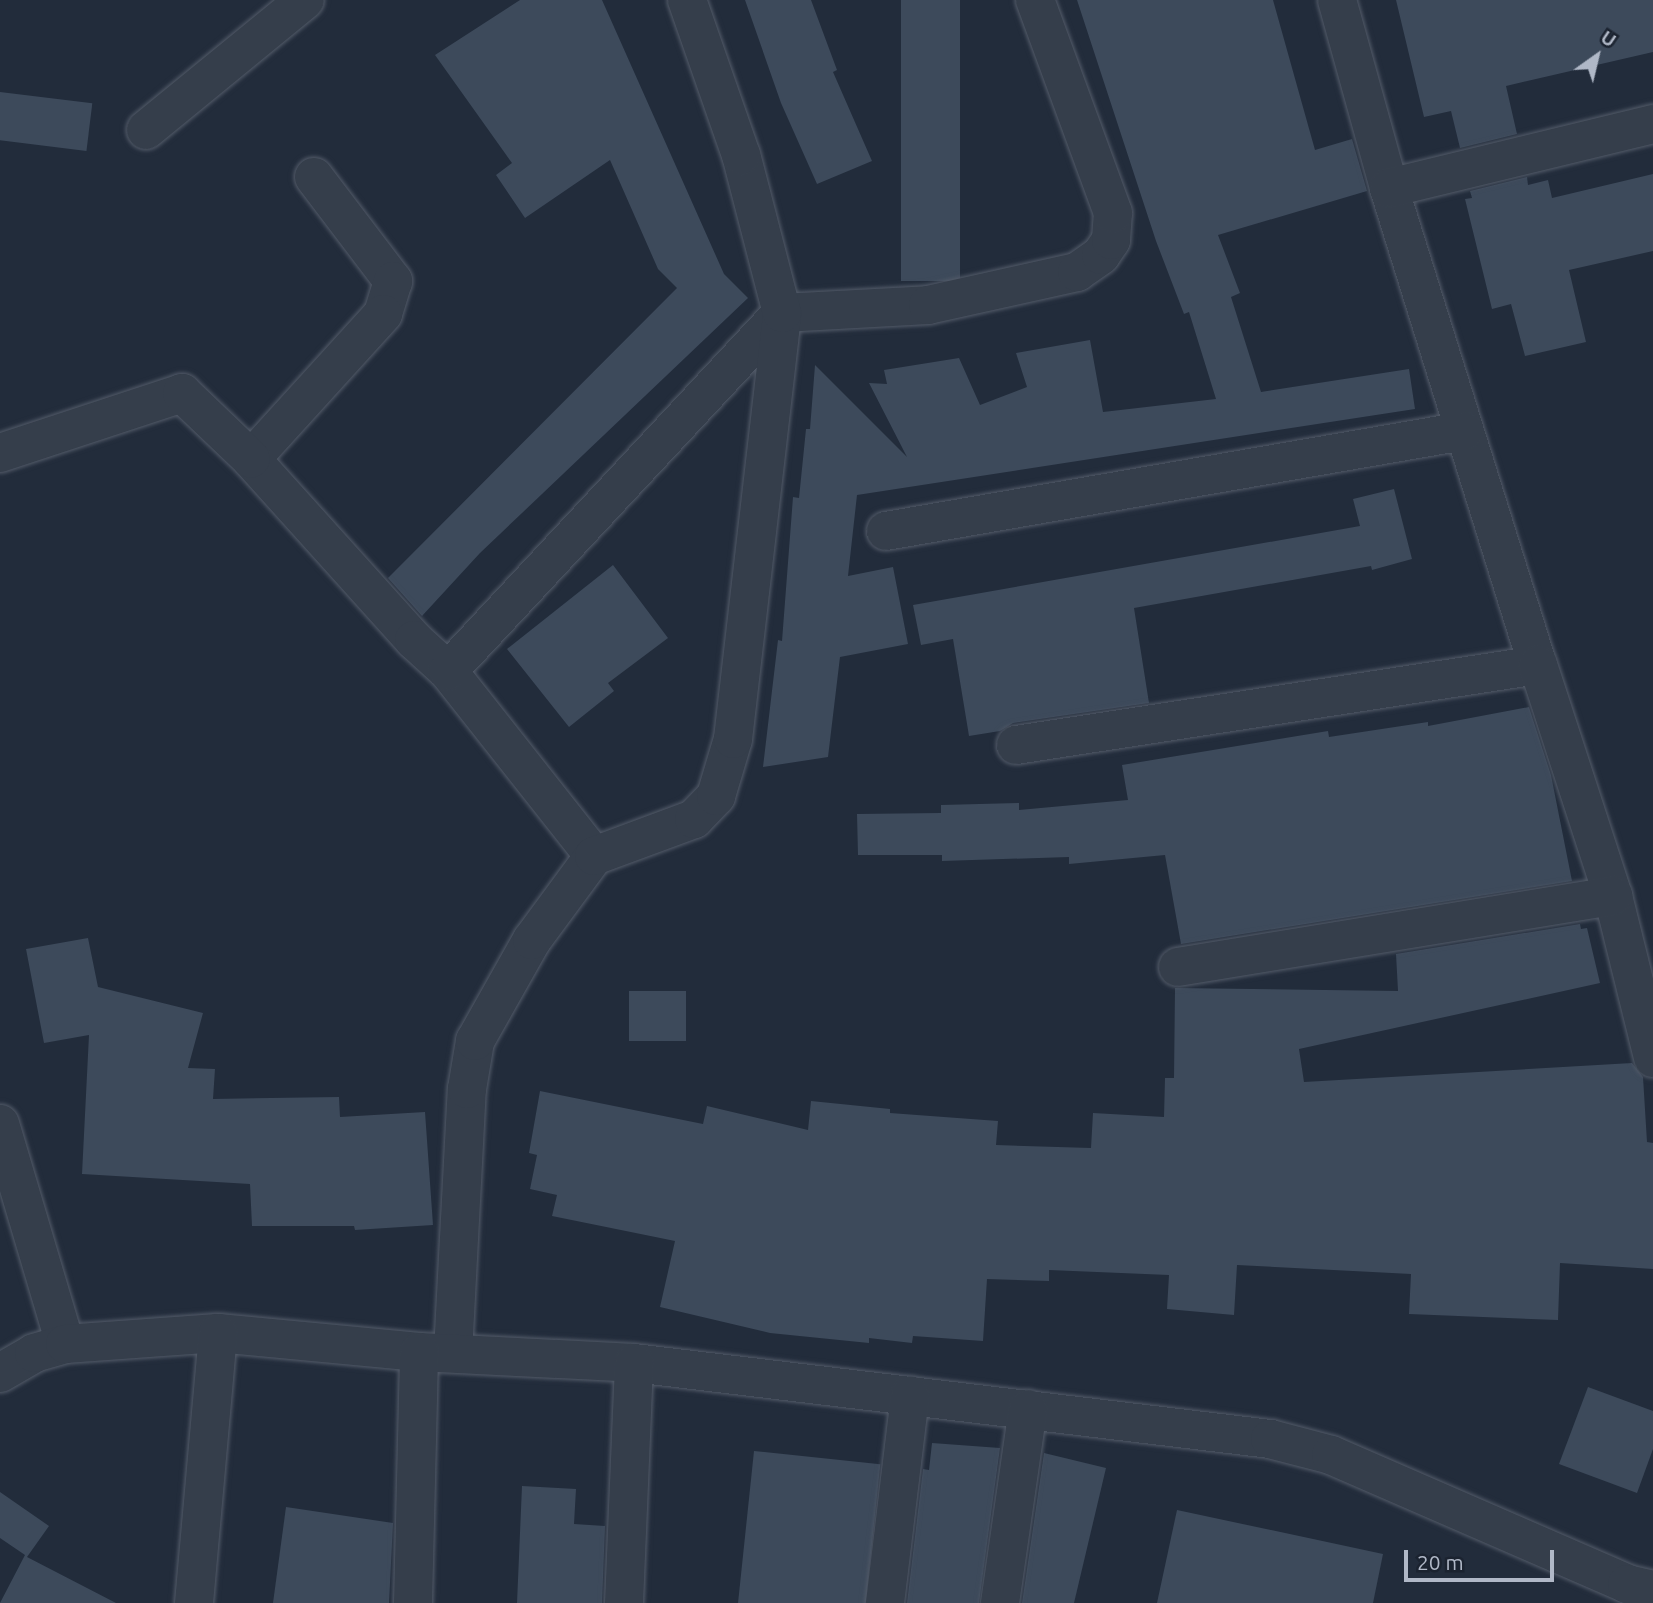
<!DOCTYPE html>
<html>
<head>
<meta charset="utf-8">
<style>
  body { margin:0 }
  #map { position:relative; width:1653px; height:1603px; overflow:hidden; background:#222c3b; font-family:Ubuntu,sans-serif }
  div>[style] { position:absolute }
  .building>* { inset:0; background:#3d4a5b; transform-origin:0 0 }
  .roads { filter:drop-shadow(0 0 2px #535b69) drop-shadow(0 0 2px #535b69) }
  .minor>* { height:38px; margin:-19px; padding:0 19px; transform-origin:19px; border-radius:19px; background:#353e4b }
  span { translate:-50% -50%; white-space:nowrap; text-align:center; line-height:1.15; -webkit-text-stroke:5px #1b2330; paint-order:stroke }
  .north { position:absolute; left:1562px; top:21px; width:70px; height:70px; -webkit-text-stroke:5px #1b2330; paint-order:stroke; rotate:34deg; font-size:19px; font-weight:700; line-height:28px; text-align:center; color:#b0b8c7 }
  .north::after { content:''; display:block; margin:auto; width:24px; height:32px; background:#b0b8c7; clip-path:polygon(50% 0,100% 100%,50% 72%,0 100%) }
  .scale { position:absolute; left:1404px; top:1550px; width:150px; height:32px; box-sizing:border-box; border:4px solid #b0b8c7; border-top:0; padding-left:9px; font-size:21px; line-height:24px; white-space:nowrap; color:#b0b8c7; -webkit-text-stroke:5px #1b2330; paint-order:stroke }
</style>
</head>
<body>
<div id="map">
  <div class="building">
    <div style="clip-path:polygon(520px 0,602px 0,724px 274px,748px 298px,480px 553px,422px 616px,388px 578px,677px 288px,658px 269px,610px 160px,525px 218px,496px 175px,512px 163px,435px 55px)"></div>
    <div style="clip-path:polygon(745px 0,811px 0,837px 70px,833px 72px,872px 161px,817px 184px,781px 103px)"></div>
    <div style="left:901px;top:0;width:59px;height:281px"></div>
    <div style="clip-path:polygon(1077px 0,1273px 0,1315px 150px,1352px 139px,1367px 191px,1218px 235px,1240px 293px,1231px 297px,1261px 392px,1409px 369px,1415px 409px,857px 495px,848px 576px,893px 567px,908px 644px,840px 657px,828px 757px,763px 767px,778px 640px,782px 641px,793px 497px,799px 498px,806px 429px,810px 429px,815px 365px,907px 457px,869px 383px,887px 384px,884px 370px,959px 358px,980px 405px,1027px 387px,1016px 353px,1090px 340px,1103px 412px,1216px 399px,1189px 312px,1184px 314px,1156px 241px)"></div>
    <div style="clip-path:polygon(1396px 0,1653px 0,1653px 52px,1506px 86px,1517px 134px,1460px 148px,1451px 111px,1424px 117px)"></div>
    <div style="left:0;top:92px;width:93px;height:48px;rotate:7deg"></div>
    <div style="clip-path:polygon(1653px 174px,1653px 251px,1569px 270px,1586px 342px,1525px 356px,1511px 304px,1492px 309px,1465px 199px,1472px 198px,1470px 191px,1527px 177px,1528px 185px,1548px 180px,1552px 198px)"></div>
    <div style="clip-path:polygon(1394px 489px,1412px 559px,1372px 570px,1371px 566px,1134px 608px,1149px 703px,1013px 723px,1000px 731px,969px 736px,953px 639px,921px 645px,913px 605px,1360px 526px,1353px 499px)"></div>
    <div style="clip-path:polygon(613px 565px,668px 638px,608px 683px,614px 691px,569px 727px,507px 649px)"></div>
    <div style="clip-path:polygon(1529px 707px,1551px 775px,1572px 881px,1181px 944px,1165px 855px,1069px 864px,1069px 857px,942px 861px,942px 855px,858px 855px,857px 814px,941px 813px,941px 805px,1019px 803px,1019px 810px,1128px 800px,1122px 765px,1328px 731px,1329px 737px,1428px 722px,1428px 726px)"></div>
    <div style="clip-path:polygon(1580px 924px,1581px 929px,1587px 928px,1600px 983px,1299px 1049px,1304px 1082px,1632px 1063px,1643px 1077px,1647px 1142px,1653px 1143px,1653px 1269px,1560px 1263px,1558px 1320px,1409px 1314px,1411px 1274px,1237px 1265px,1234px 1315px,1167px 1309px,1169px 1275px,1049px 1270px,1049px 1281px,987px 1279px,983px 1341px,913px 1336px,912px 1343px,869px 1338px,869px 1343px,770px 1333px,660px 1307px,675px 1241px,552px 1216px,557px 1195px,530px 1189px,537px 1155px,529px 1153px,540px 1091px,703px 1124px,707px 1106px,808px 1130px,811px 1101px,890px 1109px,890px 1113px,998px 1121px,996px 1145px,1091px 1148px,1093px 1113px,1164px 1117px,1165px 1078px,1174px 1078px,1175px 988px,1398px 991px,1396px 954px)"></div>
    <div style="clip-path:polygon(88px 938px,98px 987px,203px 1013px,188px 1068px,215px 1069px,213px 1099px,339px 1097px,340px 1117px,425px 1112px,433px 1225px,355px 1230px,354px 1226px,252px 1226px,250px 1184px,82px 1174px,89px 1035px,44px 1043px,26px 949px)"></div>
    <div style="left:629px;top:991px;width:57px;height:50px"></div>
    <div style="clip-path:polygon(1588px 1387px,1653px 1411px,1653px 1449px,1637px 1493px,1559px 1464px)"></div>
    <div style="clip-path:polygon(932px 1443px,1000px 1448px,979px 1603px,907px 1603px,923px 1469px,929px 1470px)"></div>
    <div style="left:754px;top:1451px;width:127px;height:153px;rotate:6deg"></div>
    <div style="clip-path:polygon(1044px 1453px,1106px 1468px,1074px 1603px,1022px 1603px)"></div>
    <div style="clip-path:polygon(522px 1486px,576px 1489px,574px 1524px,605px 1526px,602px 1603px,517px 1603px)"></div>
    <div style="clip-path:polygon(0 1492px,49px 1526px,27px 1557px,116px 1603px,0 1603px,25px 1555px,0 1538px)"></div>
    <div style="clip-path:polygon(286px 1507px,393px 1523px,389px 1603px,273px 1603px)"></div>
    <div style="clip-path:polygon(1177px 1510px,1383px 1554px,1373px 1603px,1157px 1603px)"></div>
  </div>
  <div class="roads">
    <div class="minor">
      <div style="left:1337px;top:0;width:195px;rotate:74.5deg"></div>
      <div style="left:1389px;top:188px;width:500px;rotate:72.7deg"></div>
      <div style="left:146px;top:130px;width:205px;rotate:-39.3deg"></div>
      <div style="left:314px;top:177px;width:131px;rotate:52.8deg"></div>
      <div style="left:393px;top:281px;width:34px;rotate:107deg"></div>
      <div style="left:383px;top:314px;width:196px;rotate:132.3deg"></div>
      <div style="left:251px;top:459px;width:244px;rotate:48deg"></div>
      <div style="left:414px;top:640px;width:46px;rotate:42.4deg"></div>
      <div style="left:448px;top:671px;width:236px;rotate:51.7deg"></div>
      <div style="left:1389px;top:188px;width:272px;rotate:-13.6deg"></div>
      <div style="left:0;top:453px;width:192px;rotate:-18.2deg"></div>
      <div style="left:182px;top:393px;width:95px;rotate:43.7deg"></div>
      <div style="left:886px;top:531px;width:587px;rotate:-9.82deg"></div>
      <div style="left:448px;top:671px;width:490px;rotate:-47deg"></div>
      <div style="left:782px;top:313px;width:146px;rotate:-3.1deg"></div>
      <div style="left:928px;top:305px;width:153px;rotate:-12.5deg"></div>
      <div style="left:1077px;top:272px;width:29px;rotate:-35deg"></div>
      <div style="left:1101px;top:255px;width:18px;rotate:-56deg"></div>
      <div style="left:1111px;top:240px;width:27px;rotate:-86deg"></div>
      <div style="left:1113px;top:213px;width:227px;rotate:-110.1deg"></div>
      <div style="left:1016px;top:745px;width:528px;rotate:-8.71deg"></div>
      <div style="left:1538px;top:665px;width:243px;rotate:72deg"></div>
      <div style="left:1613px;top:896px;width:167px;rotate:76.1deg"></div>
      <div style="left:1178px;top:967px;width:441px;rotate:-9.3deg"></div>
      <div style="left:0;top:1124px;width:229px;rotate:73.5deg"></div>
      <div style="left:453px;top:1353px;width:264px;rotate:-87deg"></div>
      <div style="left:467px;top:1089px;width:49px;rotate:-80.5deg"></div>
      <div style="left:475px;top:1041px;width:116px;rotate:-60.6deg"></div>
      <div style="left:532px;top:940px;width:104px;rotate:-53.6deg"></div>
      <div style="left:594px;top:856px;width:107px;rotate:-20.3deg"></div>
      <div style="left:694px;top:819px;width:32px;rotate:-46deg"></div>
      <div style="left:716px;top:796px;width:59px;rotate:-73.4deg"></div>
      <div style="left:733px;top:739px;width:429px;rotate:-83.4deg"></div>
      <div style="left:782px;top:313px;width:163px;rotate:-104.5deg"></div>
      <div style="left:741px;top:155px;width:164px;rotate:-109.2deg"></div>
      <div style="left:0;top:1373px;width:39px;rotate:-30deg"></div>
      <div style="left:34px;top:1353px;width:32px;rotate:-16deg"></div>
      <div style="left:65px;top:1344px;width:153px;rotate:-4.1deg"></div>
      <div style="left:218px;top:1333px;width:202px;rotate:5.4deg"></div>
      <div style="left:419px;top:1352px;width:215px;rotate:2.9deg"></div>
      <div style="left:634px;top:1363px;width:641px;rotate:6.81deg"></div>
      <div style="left:1270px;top:1439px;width:63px;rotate:14.7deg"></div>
      <div style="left:1331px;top:1455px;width:323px;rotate:23.5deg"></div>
      <div style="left:1627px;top:1584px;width:27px;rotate:13deg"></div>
      <div style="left:194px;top:1603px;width:271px;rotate:-84.9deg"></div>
      <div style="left:413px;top:1603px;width:251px;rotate:-88.6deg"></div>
      <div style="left:624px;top:1603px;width:240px;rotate:-87.6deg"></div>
      <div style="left:885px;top:1603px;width:209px;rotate:-83.1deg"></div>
      <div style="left:1000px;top:1603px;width:196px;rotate:-81.8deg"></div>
    </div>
  </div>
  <div class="north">U</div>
  <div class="scale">20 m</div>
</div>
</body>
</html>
